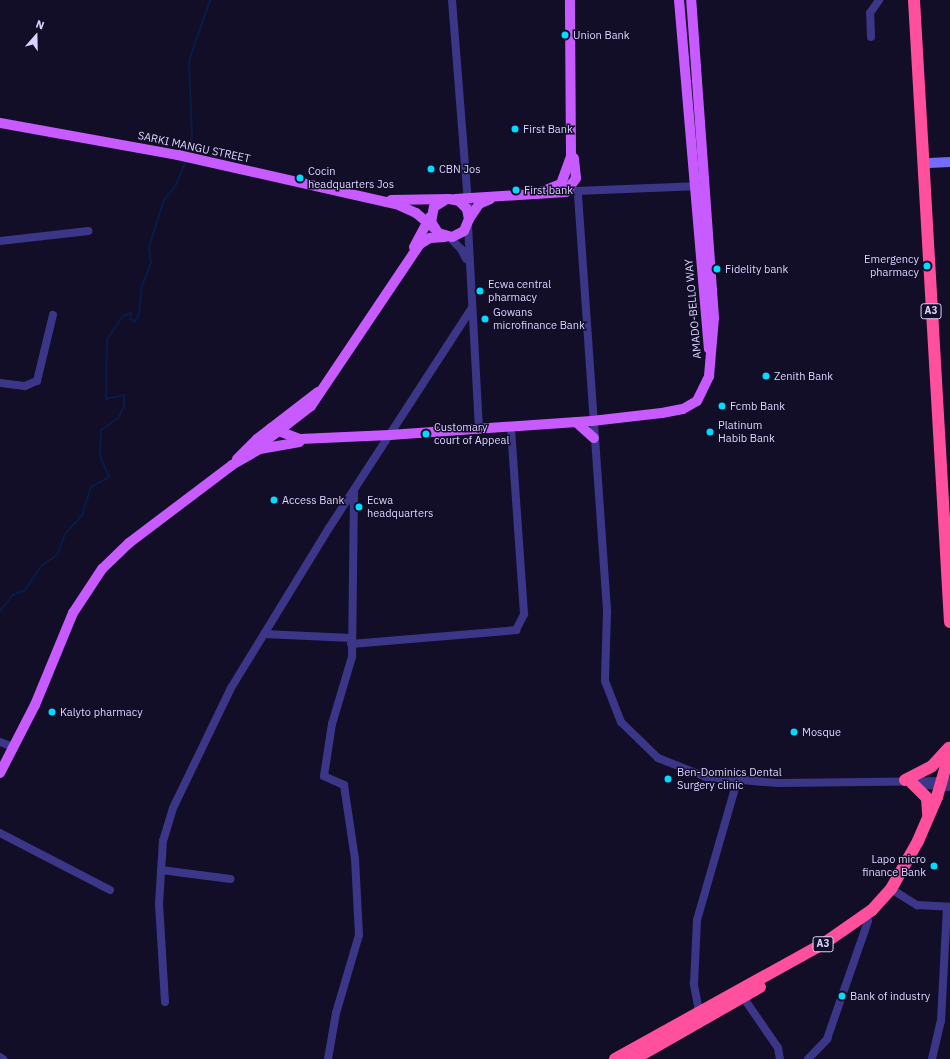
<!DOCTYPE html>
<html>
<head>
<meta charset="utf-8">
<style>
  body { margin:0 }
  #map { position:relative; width:950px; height:1059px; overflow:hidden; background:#130e27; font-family:"IBM Plex Sans",sans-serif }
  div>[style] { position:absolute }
  .stream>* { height:2px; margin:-1px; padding:0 1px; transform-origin:1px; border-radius:1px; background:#071c47 }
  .street>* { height:8px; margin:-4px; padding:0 4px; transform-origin:4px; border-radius:4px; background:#3c3688 }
  .secondary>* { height:10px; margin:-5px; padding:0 5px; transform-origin:5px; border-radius:5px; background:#746bff }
  .primary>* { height:10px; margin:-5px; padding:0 5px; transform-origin:5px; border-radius:5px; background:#c85bff }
  .highway>* { height:12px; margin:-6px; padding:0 6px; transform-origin:6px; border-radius:6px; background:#ff4f9d }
  .dots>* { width:11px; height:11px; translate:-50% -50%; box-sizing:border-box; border:2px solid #130e27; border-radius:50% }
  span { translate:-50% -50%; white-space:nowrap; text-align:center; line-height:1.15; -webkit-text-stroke:3px #130e27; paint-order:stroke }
  .shield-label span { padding:1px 3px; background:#130e27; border:1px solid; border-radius:3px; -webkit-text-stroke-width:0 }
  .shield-label { font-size:10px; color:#dad4ff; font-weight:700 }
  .poi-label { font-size:11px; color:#dad4ff }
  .left { translate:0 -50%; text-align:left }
  .right { translate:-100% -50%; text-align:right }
  .street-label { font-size:11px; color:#dad4ff }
  .north { position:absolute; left:16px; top:16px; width:40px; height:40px; -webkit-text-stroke:3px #130e27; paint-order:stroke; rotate:20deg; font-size:11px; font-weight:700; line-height:16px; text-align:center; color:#dad4ff }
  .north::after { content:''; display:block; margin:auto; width:14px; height:18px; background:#dad4ff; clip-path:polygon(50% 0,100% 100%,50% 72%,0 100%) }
</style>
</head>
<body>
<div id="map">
  <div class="stream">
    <div style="left:188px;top:154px;width:18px;rotate:-77deg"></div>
    <div style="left:192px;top:136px;width:75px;rotate:-92.3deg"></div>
    <div style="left:189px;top:61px;width:65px;rotate:-71deg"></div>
    <div style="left:0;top:611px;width:21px;rotate:-51deg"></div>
    <div style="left:13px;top:595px;width:13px;rotate:-23deg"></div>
    <div style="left:25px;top:590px;width:30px;rotate:-56deg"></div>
    <div style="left:42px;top:565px;width:18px;rotate:-34deg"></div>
    <div style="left:57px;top:555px;width:22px;rotate:-69deg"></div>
    <div style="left:65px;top:534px;width:25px;rotate:-48deg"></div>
    <div style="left:82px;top:515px;width:29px;rotate:-72deg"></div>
    <div style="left:91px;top:487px;width:21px;rotate:-29deg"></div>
    <div style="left:109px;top:477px;width:23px;rotate:-113deg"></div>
    <div style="left:100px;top:456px;width:26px;rotate:-88deg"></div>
    <div style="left:101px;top:430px;width:21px;rotate:-35deg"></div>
    <div style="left:118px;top:418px;width:13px;rotate:-63deg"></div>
    <div style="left:124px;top:406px;width:11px;rotate:-90deg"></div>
    <div style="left:124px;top:395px;width:18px;rotate:167deg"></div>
    <div style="left:106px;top:399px;width:60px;rotate:-89deg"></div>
    <div style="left:107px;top:339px;width:28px;rotate:-55deg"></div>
    <div style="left:123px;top:316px;width:9px;rotate:-21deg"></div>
    <div style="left:131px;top:313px;width:6px;rotate:99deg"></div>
    <div style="left:130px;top:319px;width:6px;rotate:31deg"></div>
    <div style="left:135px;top:322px;width:10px;rotate:-66deg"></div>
    <div style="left:139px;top:313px;width:27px;rotate:-84deg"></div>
    <div style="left:142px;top:286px;width:25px;rotate:-69deg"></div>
    <div style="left:151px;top:263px;width:16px;rotate:-97deg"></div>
    <div style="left:149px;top:247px;width:49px;rotate:-72.3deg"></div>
    <div style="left:164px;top:200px;width:17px;rotate:-50deg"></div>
    <div style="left:175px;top:187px;width:28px;rotate:-67deg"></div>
  </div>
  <div class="street">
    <div style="left:452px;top:0;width:205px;rotate:85.5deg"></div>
    <div style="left:871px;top:37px;width:24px;rotate:-92deg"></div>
    <div style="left:870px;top:13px;width:16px;rotate:-55deg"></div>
    <div style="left:567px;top:183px;width:16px;rotate:47deg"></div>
    <div style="left:578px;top:195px;width:418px;rotate:86deg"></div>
    <div style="left:607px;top:612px;width:69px;rotate:91.7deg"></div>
    <div style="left:605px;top:681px;width:44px;rotate:68.7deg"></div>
    <div style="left:621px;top:722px;width:52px;rotate:44.2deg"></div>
    <div style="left:658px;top:758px;width:52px;rotate:21.6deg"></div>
    <div style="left:706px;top:777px;width:72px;rotate:4.8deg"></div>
    <div style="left:778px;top:783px;width:172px;rotate:-0.7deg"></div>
    <div style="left:576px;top:191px;width:125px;rotate:-2.3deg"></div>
    <div style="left:468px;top:226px;width:202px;rotate:86.9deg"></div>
    <div style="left:449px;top:237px;width:17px;rotate:45deg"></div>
    <div style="left:461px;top:249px;width:11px;rotate:63deg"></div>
    <div style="left:0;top:241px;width:89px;rotate:-6.5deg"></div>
    <div style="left:0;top:383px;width:25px;rotate:7deg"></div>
    <div style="left:25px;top:386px;width:13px;rotate:-23deg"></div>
    <div style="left:37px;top:381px;width:68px;rotate:-76.4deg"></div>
    <div style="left:264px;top:634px;width:87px;rotate:2.6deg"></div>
    <div style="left:351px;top:644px;width:166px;rotate:-4.8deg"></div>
    <div style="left:516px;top:630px;width:18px;rotate:-63deg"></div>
    <div style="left:524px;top:614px;width:188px;rotate:-94deg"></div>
    <div style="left:0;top:742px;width:14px;rotate:21deg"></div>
    <div style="left:918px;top:784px;width:30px;rotate:6deg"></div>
    <div style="left:0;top:833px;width:124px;rotate:27.4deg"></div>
    <div style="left:161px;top:870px;width:70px;rotate:7.4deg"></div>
    <div style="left:891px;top:889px;width:31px;rotate:32deg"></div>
    <div style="left:917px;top:905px;width:33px;rotate:3deg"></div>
    <div style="left:743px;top:997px;width:62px;rotate:55.5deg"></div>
    <div style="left:778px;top:1048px;width:11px;rotate:80deg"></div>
    <div style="left:165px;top:1002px;width:98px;rotate:-93.5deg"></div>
    <div style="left:159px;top:904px;width:63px;rotate:-86.4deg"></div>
    <div style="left:163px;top:841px;width:34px;rotate:-73deg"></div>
    <div style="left:173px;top:808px;width:133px;rotate:-64.2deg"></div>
    <div style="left:231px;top:688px;width:188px;rotate:-58.5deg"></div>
    <div style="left:329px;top:528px;width:262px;rotate:-57deg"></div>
    <div style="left:700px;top:1016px;width:33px;rotate:-101deg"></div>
    <div style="left:694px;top:984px;width:64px;rotate:-87.3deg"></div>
    <div style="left:697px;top:920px;width:145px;rotate:-73.9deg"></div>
    <div style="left:0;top:1057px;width:4px;rotate:34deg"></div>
    <div style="left:328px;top:1059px;width:47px;rotate:-80.1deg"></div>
    <div style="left:336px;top:1013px;width:81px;rotate:-73.6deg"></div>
    <div style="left:359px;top:935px;width:76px;rotate:-93deg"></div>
    <div style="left:355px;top:859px;width:68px;rotate:-98.5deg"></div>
    <div style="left:345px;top:792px;width:7px;rotate:-98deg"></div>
    <div style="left:344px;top:785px;width:22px;rotate:-156deg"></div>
    <div style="left:324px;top:776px;width:53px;rotate:-81.3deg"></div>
    <div style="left:332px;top:724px;width:70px;rotate:-73.4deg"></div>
    <div style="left:352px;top:657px;width:167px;rotate:-89.3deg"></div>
    <div style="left:808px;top:1059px;width:28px;rotate:-46deg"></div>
    <div style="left:827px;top:1039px;width:125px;rotate:-70.8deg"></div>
    <div style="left:932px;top:1059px;width:39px;rotate:-77deg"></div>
    <div style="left:941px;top:1021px;width:114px;rotate:-87deg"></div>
  </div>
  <div class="secondary">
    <div style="left:929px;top:163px;width:21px;rotate:-3deg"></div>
  </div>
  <div class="primary">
    <div style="left:679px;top:0;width:350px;rotate:85.1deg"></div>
    <div style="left:0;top:123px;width:181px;rotate:10.2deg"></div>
    <div style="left:178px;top:155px;width:223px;rotate:12.7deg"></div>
    <div style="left:396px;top:204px;width:22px;rotate:24deg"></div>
    <div style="left:416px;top:213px;width:23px;rotate:40deg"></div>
    <div style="left:536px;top:194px;width:27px;rotate:-22deg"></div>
    <div style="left:561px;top:184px;width:30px;rotate:-70deg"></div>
    <div style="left:571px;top:156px;width:156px;rotate:-90.4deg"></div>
    <div style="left:455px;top:199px;width:111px;rotate:-3.6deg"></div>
    <div style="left:566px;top:192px;width:17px;rotate:-54deg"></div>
    <div style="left:576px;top:178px;width:20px;rotate:-96deg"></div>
    <div style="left:391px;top:200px;width:58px;rotate:-1deg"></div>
    <div style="left:449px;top:199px;width:10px;rotate:11deg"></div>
    <div style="left:459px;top:201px;width:11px;rotate:45deg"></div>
    <div style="left:467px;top:209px;width:10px;rotate:79deg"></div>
    <div style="left:469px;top:219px;width:13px;rotate:113deg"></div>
    <div style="left:464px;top:231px;width:13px;rotate:153deg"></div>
    <div style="left:452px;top:237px;width:15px;rotate:-164deg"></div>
    <div style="left:438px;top:233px;width:13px;rotate:-122deg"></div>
    <div style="left:431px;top:222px;width:15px;rotate:-79deg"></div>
    <div style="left:434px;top:207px;width:13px;rotate:-32deg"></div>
    <div style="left:469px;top:219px;width:18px;rotate:-56deg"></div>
    <div style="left:479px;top:204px;width:12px;rotate:-24deg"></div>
    <div style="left:414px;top:247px;width:34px;rotate:-62deg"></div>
    <div style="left:576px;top:422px;width:24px;rotate:42deg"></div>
    <div style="left:271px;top:428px;width:31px;rotate:21deg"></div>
    <div style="left:300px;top:439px;width:90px;rotate:-2.5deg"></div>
    <div style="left:390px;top:435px;width:202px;rotate:-4deg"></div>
    <div style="left:592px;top:421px;width:70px;rotate:-6.5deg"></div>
    <div style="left:662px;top:413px;width:21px;rotate:-11deg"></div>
    <div style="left:683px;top:409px;width:16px;rotate:-30deg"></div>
    <div style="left:697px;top:401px;width:28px;rotate:-64deg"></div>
    <div style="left:709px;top:376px;width:58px;rotate:-85.1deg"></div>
    <div style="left:714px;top:318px;width:319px;rotate:-94.1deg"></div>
    <div style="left:259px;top:446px;width:66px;rotate:-37.6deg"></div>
    <div style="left:311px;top:406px;width:195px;rotate:-56.1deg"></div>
    <div style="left:420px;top:244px;width:12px;rotate:-31deg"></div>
    <div style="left:430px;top:238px;width:15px;rotate:-4deg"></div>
    <div style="left:237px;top:459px;width:28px;rotate:-45deg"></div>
    <div style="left:257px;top:439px;width:77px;rotate:-37.6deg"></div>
    <div style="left:0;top:773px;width:76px;rotate:-62.8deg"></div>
    <div style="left:35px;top:705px;width:100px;rotate:-67.6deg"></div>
    <div style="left:73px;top:613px;width:53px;rotate:-56.6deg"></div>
    <div style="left:102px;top:569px;width:37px;rotate:-44deg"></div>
    <div style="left:129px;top:543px;width:129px;rotate:-37.1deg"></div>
    <div style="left:232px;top:465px;width:32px;rotate:-30deg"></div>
    <div style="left:260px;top:449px;width:40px;rotate:-10deg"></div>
  </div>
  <div class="highway">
    <div style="left:914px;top:0;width:623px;rotate:86.69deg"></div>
    <div style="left:905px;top:780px;width:30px;rotate:-27deg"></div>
    <div style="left:932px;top:766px;width:25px;rotate:-47deg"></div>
    <div style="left:912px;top:783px;width:21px;rotate:45deg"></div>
    <div style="left:927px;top:798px;width:16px;rotate:86deg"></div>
    <div style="left:615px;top:1059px;width:241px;rotate:-29deg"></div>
    <div style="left:826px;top:942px;width:56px;rotate:-34.8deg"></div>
    <div style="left:872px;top:910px;width:28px;rotate:-48deg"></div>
    <div style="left:891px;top:889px;width:55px;rotate:-60.6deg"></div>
    <div style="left:918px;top:841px;width:48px;rotate:-66.6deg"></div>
    <div style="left:937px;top:797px;width:47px;rotate:-73.9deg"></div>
    <div style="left:634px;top:1059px;width:145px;rotate:-29.7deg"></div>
  </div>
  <div class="dots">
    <div style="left:565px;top:35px;background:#00dcff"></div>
    <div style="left:515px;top:129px;background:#00dcff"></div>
    <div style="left:431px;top:169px;background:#00dcff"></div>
    <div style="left:300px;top:178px;background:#00dcff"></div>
    <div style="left:516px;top:190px;background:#00dcff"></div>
    <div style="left:927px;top:266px;background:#00dcff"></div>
    <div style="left:717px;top:269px;background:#00dcff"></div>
    <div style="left:480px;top:291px;background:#00dcff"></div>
    <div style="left:485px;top:319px;background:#00dcff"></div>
    <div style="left:766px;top:376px;background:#00dcff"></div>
    <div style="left:722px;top:406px;background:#00dcff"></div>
    <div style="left:710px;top:432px;background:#00dcff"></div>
    <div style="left:426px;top:434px;background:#00dcff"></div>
    <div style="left:274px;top:500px;background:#00dcff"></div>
    <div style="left:359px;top:507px;background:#00dcff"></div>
    <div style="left:52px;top:712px;background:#00dcff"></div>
    <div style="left:794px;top:732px;background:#00dcff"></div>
    <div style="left:668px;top:779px;background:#00dcff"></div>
    <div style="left:934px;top:866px;background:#00dcff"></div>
    <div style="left:842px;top:996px;background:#00dcff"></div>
  </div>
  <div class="shield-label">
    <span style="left:931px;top:311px">A3</span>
    <span style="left:823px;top:944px">A3</span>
  </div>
  <div class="poi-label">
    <span class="left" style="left:573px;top:35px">Union Bank</span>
    <span class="left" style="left:523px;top:129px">First Bank</span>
    <span class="left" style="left:439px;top:169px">CBN Jos</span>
    <span class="left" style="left:308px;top:178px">Cocin<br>headquarters Jos</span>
    <span class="left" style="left:524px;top:190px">First bank</span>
    <span class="right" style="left:919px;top:266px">Emergency<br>pharmacy</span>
    <span class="left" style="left:725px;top:269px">Fidelity bank</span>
    <span class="left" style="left:488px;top:291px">Ecwa central<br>pharmacy</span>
    <span class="left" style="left:493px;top:319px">Gowans<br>microfinance Bank</span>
    <span class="left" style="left:774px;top:376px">Zenith Bank</span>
    <span class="left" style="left:730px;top:406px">Fcmb Bank</span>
    <span class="left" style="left:718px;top:432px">Platinum<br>Habib Bank</span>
    <span class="left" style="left:434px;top:434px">Customary<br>court of Appeal</span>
    <span class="left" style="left:282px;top:500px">Access Bank</span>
    <span class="left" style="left:367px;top:507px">Ecwa<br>headquarters</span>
    <span class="left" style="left:60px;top:712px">Kalyto pharmacy</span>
    <span class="left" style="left:802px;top:732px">Mosque</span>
    <span class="left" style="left:677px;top:779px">Ben-Dominics Dental<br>Surgery clinic</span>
    <span class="right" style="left:926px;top:866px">Lapo micro<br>finance Bank</span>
    <span class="left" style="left:850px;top:996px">Bank of industry</span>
  </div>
  <div class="street-label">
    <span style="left:194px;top:147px;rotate:12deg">SARKI MANGU STREET</span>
    <span style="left:693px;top:309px;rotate:-95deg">AMADO-BELLO WAY</span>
  </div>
  <div class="north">N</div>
</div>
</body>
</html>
